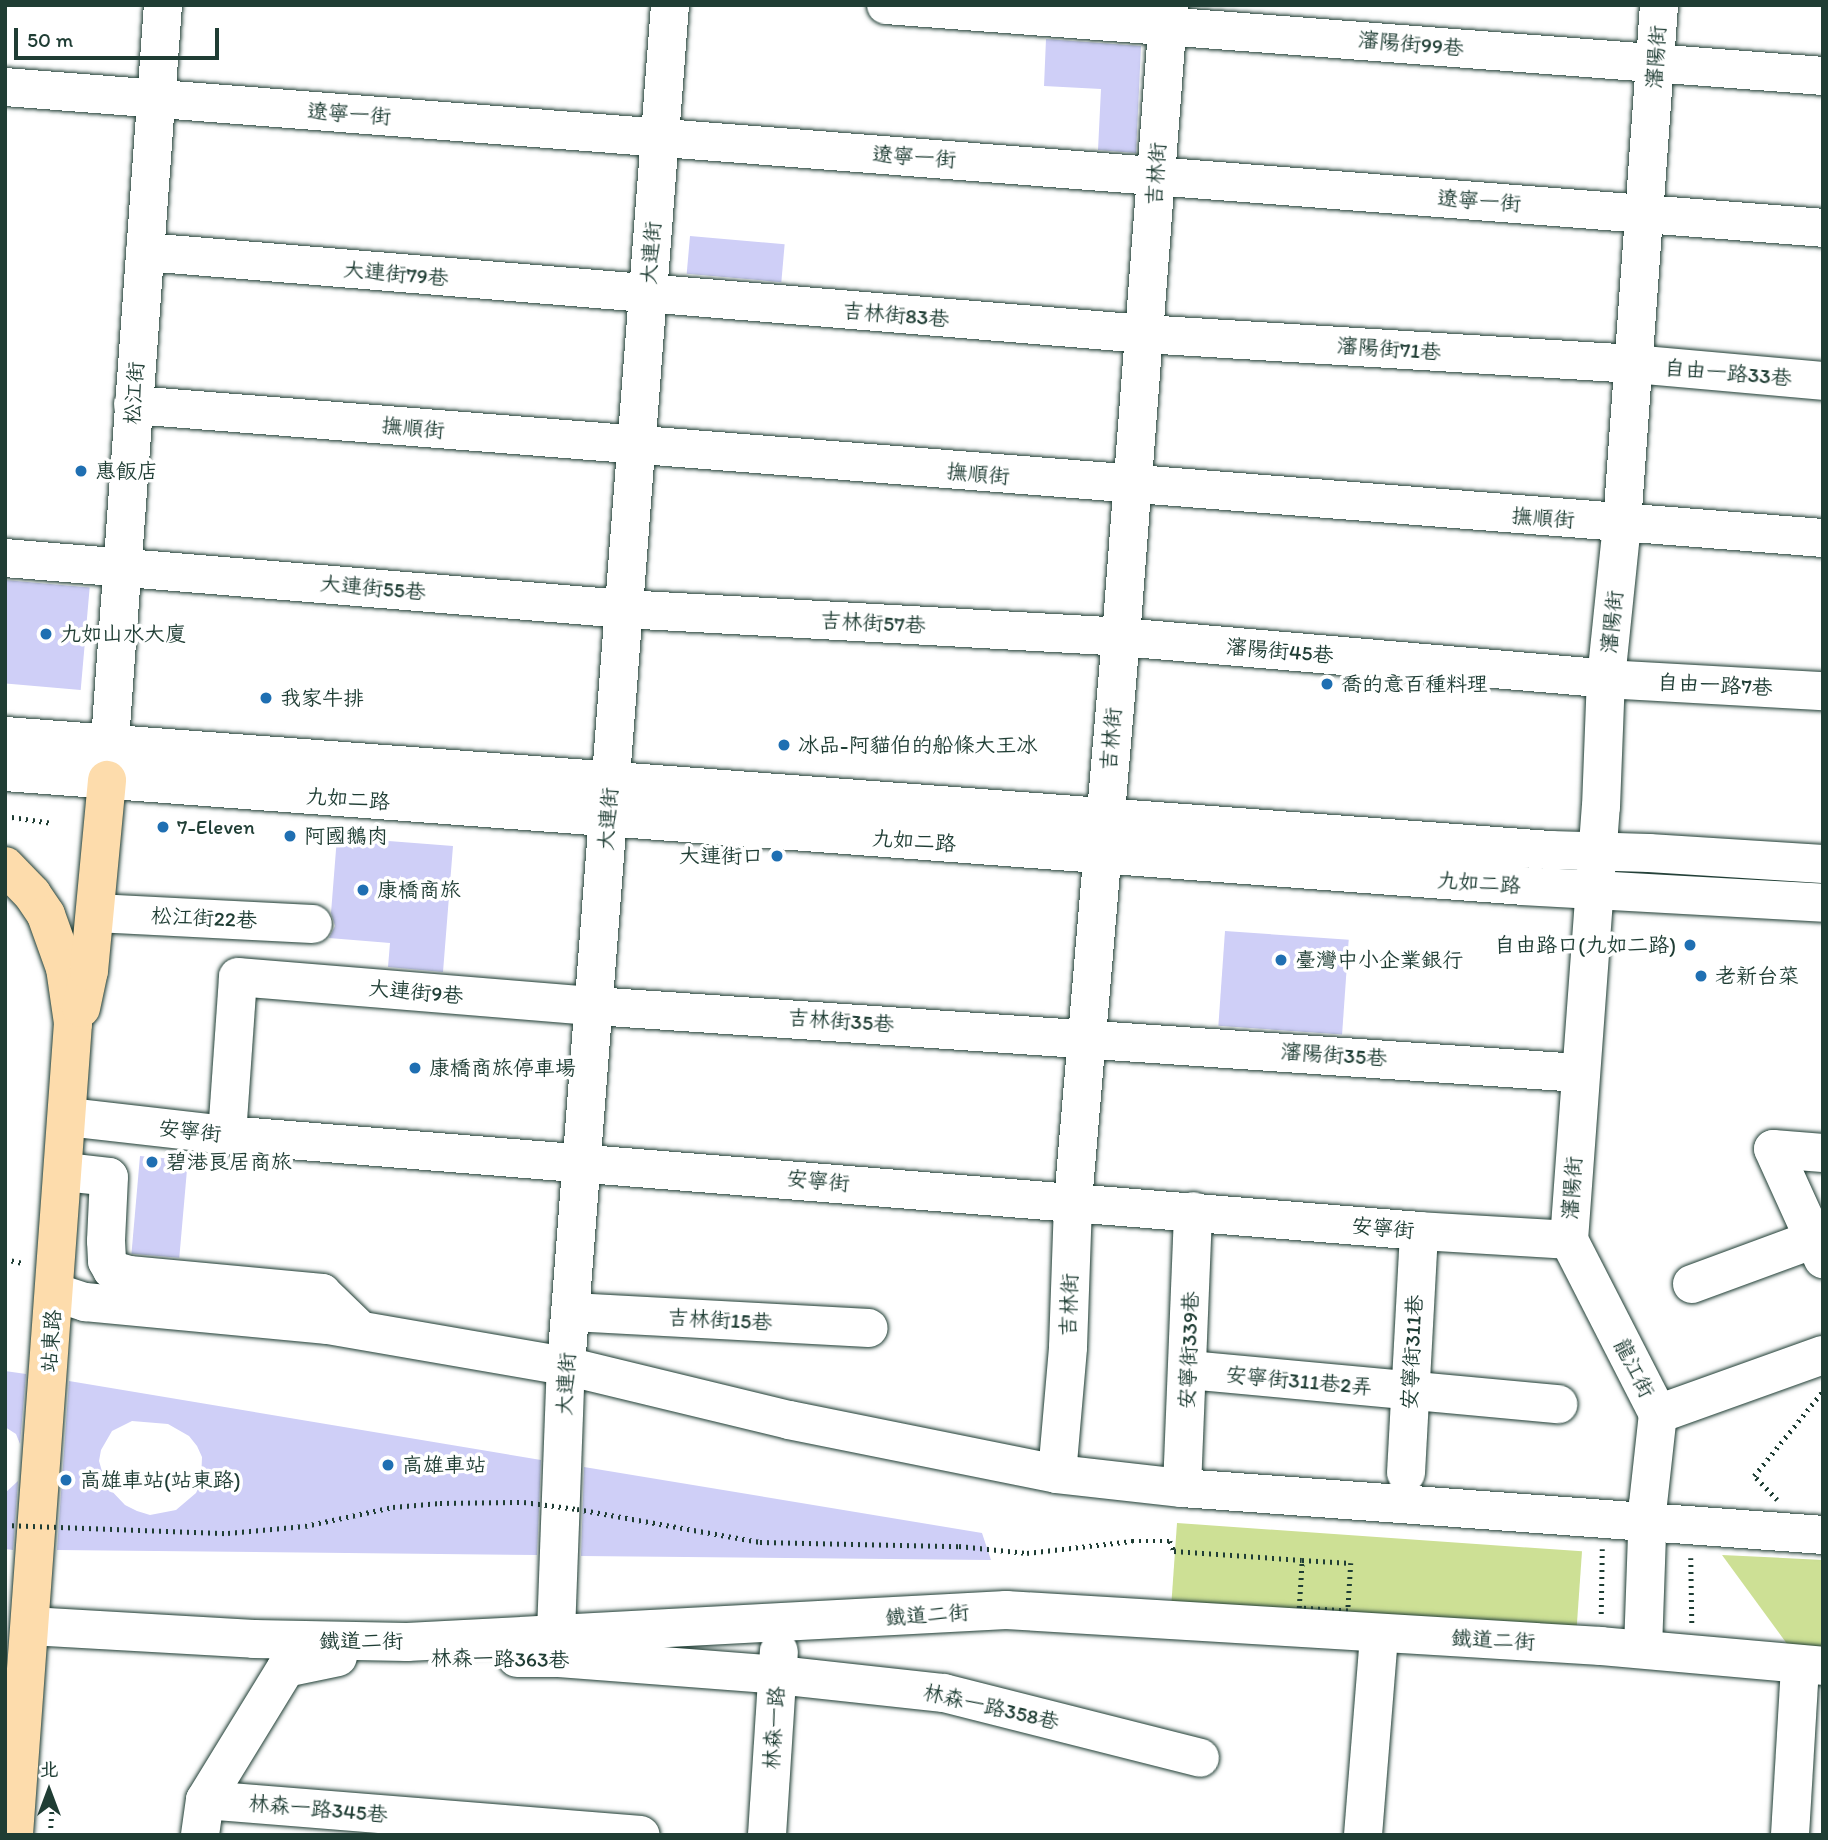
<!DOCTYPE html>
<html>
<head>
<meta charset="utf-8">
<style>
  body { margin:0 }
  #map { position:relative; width:1828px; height:1840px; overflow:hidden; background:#fff; font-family:Itim,"LXGW WenKai TC",sans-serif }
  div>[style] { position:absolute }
  .green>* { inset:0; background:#cde095; transform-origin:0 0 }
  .building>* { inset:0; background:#cfcff7; transform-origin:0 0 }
  .path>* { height:4.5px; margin-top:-2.25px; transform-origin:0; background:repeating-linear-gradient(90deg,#1f3d34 0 2px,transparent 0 7px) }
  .roads { filter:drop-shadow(0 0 2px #1f3d34) drop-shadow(0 0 2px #1f3d34) }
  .minor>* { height:38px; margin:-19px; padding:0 19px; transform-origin:19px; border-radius:19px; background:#fff }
  .major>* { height:38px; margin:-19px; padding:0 19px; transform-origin:19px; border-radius:19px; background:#fddcac }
  .path-bridge>* { height:4.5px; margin-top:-2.25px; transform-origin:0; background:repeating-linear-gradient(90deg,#1f3d34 0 2px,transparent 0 7px) }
  .dots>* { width:19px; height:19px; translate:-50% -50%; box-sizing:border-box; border:4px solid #fff; border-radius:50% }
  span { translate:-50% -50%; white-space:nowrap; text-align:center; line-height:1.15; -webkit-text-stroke:7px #fff; paint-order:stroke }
  .street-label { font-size:21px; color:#1f3d34 }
  .poi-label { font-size:21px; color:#1f3d34 }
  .left { translate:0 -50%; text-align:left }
  .right { translate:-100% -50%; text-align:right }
  .frame { position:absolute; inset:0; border:7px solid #1f3d34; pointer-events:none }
  .north { position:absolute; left:14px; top:1756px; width:70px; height:70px; -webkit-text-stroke:5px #fff; paint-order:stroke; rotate:0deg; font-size:19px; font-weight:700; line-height:28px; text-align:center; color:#1f3d34 }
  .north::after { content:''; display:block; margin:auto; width:24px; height:32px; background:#1f3d34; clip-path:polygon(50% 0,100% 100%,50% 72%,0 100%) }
  .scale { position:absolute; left:14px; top:28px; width:205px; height:32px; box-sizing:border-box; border:4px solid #1f3d34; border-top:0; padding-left:9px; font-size:21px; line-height:24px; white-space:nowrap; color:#1f3d34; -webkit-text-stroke:5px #fff; paint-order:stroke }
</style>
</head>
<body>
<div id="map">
  <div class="green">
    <div style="left:1177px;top:1523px;width:406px;height:82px;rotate:4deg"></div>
    <div style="clip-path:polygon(1722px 1555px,1823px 1560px,1823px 1650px,1790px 1648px)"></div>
  </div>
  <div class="building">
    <div style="clip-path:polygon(1046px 39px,1141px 46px,1136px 153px,1098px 150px,1101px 89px,1044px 86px)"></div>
    <div style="left:690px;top:236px;width:95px;height:38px;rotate:5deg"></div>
    <div style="left:5px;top:580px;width:85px;height:103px;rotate:5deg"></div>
    <div style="clip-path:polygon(337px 837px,453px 846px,443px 972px,388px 967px,390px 943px,329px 938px,335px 926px,331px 913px)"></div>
    <div style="left:1225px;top:931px;width:124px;height:95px;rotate:4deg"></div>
    <div style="left:140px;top:1156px;width:48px;height:98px;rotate:5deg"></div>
    <div style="clip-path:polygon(5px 1371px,26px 1374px,20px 1444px,16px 1434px,5px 1427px)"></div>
    <div style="clip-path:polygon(evenodd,69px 1381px,541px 1460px,537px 1555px,57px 1550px,69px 1381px,132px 1421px,168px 1424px,189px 1436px,197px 1446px,202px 1457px,201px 1482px,196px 1493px,176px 1510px,150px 1515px,137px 1511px,125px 1505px,106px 1485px,99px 1461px,101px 1450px,112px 1431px,132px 1421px)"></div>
    <div style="clip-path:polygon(584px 1467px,982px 1533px,991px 1560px,581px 1556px)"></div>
    <div style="clip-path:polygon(18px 1481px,13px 1550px,5px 1549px,5px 1493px)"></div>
  </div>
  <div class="path">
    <div style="left:5px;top:816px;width:48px;rotate:8.5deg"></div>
    <div style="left:5px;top:1259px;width:18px;rotate:13deg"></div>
    <div style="left:1777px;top:1500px;width:33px;rotate:-134deg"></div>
    <div style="left:1754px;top:1476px;width:108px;rotate:-51deg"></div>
    <div style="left:1027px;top:1553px;width:106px;rotate:-6.5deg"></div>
    <div style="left:1132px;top:1541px;width:38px"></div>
    <div style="left:1170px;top:1541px;width:11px;rotate:68deg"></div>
    <div style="left:1174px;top:1551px;width:128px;rotate:4deg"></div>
    <div style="left:1691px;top:1558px;width:66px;rotate:89.1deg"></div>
    <div style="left:1302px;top:1560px;width:49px;rotate:3.5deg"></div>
    <div style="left:1351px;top:1563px;width:48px;rotate:93.6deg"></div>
    <div style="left:1348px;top:1611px;width:49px;rotate:-176.5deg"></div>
    <div style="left:1299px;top:1608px;width:48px;rotate:-86.4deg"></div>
    <div style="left:1601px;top:1614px;width:65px;rotate:-89.1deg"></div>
    <div style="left:50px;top:1835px;width:27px;rotate:-86deg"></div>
  </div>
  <div class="roads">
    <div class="minor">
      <div style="left:886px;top:5px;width:940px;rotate:4.33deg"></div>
      <div style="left:5px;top:87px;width:1823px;rotate:4.43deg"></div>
      <div style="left:145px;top:252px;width:1002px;rotate:4.69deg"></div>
      <div style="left:1144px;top:334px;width:491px;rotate:3.5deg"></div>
      <div style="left:1634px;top:364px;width:190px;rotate:5.1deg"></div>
      <div style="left:133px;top:405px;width:1695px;rotate:4.5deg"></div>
      <div style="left:5px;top:558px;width:621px;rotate:4.71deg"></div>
      <div style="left:624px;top:609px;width:498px;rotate:3.2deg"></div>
      <div style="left:1121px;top:637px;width:487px;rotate:4.9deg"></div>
      <div style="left:1606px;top:679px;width:217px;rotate:3.2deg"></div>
      <div style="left:5px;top:736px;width:1549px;rotate:4.22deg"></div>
      <div style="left:1550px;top:850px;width:99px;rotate:1.7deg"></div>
      <div style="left:1649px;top:853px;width:174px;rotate:3.6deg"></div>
      <div style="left:108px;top:768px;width:765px;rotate:-85.88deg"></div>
      <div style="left:5px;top:772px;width:1522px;rotate:4.29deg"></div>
      <div style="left:1523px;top:886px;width:300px;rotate:3.2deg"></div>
      <div style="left:95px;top:913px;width:218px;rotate:2.9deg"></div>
      <div style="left:68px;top:1117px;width:160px;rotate:6.5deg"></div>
      <div style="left:227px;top:1135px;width:1196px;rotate:4.6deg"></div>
      <div style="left:1419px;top:1231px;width:150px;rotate:3.4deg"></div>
      <div style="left:227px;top:1135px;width:158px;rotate:-86deg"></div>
      <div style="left:238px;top:977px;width:357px;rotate:4.7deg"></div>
      <div style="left:594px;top:1006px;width:988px;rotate:3.89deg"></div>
      <div style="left:1823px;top:1153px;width:50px;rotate:-175.4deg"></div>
      <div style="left:1773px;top:1149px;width:121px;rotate:65.6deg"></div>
      <div style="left:65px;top:1172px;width:44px;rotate:6.5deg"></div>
      <div style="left:109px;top:1177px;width:64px;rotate:92.7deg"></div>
      <div style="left:106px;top:1241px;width:20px;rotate:87deg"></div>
      <div style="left:107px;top:1261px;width:10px;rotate:61deg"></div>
      <div style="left:112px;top:1270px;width:18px;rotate:16deg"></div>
      <div style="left:129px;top:1275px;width:194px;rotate:5.3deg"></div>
      <div style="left:322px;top:1293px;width:53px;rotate:44.2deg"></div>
      <div style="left:1569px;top:1240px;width:434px;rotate:-85.8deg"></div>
      <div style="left:1601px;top:807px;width:128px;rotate:-87.8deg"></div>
      <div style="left:1606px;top:679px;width:156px;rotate:-84.1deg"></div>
      <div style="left:1622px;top:524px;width:520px;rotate:-85.92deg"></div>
      <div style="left:1569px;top:1240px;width:195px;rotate:62.9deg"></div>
      <div style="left:1658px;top:1414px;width:175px;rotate:-19.7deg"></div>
      <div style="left:1692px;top:1284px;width:130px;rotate:-20.2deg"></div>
      <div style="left:54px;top:1292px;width:33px;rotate:18deg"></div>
      <div style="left:85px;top:1302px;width:244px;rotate:5.4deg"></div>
      <div style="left:328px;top:1325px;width:242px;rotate:9.8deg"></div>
      <div style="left:566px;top:1366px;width:229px;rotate:13.6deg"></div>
      <div style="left:789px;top:1420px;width:273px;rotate:11.4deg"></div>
      <div style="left:1057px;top:1474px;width:126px;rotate:6.4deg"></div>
      <div style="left:1182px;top:1488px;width:643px;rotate:4.19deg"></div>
      <div style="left:572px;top:1312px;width:297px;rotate:3.1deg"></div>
      <div style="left:1189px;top:1370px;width:371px;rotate:5.3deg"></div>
      <div style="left:1406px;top:1473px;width:242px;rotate:-86.9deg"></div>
      <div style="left:1057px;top:1474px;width:127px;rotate:-85deg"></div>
      <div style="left:1068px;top:1347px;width:146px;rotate:-88deg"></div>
      <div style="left:1073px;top:1201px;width:566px;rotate:-85.14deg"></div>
      <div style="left:1121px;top:637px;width:634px;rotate:-85.66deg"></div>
      <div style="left:1182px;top:1488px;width:277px;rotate:-87.7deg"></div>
      <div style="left:30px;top:1626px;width:224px;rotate:3.3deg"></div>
      <div style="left:254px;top:1639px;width:153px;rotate:1.1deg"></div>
      <div style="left:407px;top:1642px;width:600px;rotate:-3.06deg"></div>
      <div style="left:1006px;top:1610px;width:596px;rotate:3.46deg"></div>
      <div style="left:1601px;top:1646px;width:223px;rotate:5.1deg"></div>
      <div style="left:556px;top:1633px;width:267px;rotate:-87.9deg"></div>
      <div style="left:566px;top:1366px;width:1365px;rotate:-85.63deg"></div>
      <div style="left:1643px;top:1649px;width:145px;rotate:-88deg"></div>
      <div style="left:1648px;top:1504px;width:91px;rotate:-83.7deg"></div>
      <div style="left:517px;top:1658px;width:42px"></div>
      <div style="left:559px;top:1658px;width:220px;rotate:4.4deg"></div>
      <div style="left:778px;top:1675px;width:167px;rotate:6.2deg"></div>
      <div style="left:944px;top:1693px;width:264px;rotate:14.2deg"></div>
      <div style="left:205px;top:1800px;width:437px;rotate:4.6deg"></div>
      <div style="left:200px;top:1835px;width:35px;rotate:-82deg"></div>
      <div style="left:205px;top:1800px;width:155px;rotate:-58.5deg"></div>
      <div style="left:286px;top:1668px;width:53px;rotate:-11.9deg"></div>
      <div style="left:767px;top:1835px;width:184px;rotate:-86.3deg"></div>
      <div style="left:1363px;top:1835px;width:202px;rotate:-85.4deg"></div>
      <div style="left:1790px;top:1835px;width:170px;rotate:-86.6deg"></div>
    </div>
    <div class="major">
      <div style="left:5px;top:866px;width:39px;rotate:46deg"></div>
      <div style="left:32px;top:894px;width:25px;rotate:56deg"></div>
      <div style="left:46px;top:915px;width:56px;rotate:70.3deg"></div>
      <div style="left:65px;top:968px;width:56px;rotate:81.7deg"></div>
      <div style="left:73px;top:1023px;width:814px;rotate:94.16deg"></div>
      <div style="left:81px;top:1008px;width:38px;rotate:-78deg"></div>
      <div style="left:89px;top:971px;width:192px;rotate:-84.6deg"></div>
    </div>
  </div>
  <div class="path-bridge">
    <div style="left:5px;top:1525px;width:223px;rotate:2.1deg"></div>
    <div style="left:228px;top:1533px;width:77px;rotate:-5.2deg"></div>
    <div style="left:305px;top:1526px;width:90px;rotate:-12.2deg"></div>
    <div style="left:393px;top:1507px;width:47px;rotate:-4.9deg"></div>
    <div style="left:440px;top:1503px;width:84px;rotate:-0.7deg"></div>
    <div style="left:524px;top:1502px;width:53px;rotate:7.5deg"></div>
    <div style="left:577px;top:1509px;width:186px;rotate:10.2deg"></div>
    <div style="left:760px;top:1542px;width:199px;rotate:1.2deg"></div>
    <div style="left:959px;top:1546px;width:68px;rotate:5.9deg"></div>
  </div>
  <div class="dots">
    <div style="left:81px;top:471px;background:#1f6fb2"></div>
    <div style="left:46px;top:634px;background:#1f6fb2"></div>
    <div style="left:1327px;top:684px;background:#1f6fb2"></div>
    <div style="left:266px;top:698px;background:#1f6fb2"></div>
    <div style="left:784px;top:745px;background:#1f6fb2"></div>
    <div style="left:163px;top:827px;background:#1f6fb2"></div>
    <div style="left:290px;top:836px;background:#1f6fb2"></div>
    <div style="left:777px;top:856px;background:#1f6fb2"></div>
    <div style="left:363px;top:890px;background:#1f6fb2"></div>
    <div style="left:1690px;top:945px;background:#1f6fb2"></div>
    <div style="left:1281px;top:960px;background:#1f6fb2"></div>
    <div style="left:1701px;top:976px;background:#1f6fb2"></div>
    <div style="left:415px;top:1068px;background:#1f6fb2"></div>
    <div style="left:152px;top:1162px;background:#1f6fb2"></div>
    <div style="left:388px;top:1465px;background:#1f6fb2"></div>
    <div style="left:66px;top:1480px;background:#1f6fb2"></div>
  </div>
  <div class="street-label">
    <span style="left:1411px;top:44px;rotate:5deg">瀋陽街99巷</span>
    <span style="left:1656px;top:57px;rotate:-86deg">瀋陽街</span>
    <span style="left:349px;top:114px;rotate:4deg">遼寧一街</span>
    <span style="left:914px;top:157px;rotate:4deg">遼寧一街</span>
    <span style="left:1156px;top:174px;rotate:-86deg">吉林街</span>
    <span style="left:1479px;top:201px;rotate:4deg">遼寧一街</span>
    <span style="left:651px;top:253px;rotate:-86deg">大連街</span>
    <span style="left:396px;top:274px;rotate:5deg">大連街79巷</span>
    <span style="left:896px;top:315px;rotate:5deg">吉林街83巷</span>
    <span style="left:1389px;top:349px;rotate:4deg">瀋陽街71巷</span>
    <span style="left:1728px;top:373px;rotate:5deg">自由一路33巷</span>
    <span style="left:134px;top:393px;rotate:-86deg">松江街</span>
    <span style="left:413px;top:428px;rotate:5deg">撫順街</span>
    <span style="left:978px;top:474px;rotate:5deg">撫順街</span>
    <span style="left:1543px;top:518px;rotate:4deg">撫順街</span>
    <span style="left:373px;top:588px;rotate:5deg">大連街55巷</span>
    <span style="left:1612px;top:622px;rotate:-84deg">瀋陽街</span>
    <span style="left:873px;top:623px;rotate:3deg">吉林街57巷</span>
    <span style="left:1280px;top:651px;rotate:5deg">瀋陽街45巷</span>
    <span style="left:1715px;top:685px;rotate:3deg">自由一路7巷</span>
    <span style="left:1111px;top:739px;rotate:-85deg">吉林街</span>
    <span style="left:348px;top:799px;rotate:4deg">九如二路</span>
    <span style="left:608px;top:819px;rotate:-86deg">大連街</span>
    <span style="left:914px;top:841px;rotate:4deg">九如二路</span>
    <span style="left:1479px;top:883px;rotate:4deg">九如二路</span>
    <span style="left:204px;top:918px;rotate:3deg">松江街22巷</span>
    <span style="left:416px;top:992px;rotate:5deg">大連街9巷</span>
    <span style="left:841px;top:1021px;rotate:4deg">吉林街35巷</span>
    <span style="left:1334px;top:1055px;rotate:4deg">瀋陽街35巷</span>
    <span style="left:190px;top:1131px;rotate:6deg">安寧街</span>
    <span style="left:818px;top:1181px;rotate:5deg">安寧街</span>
    <span style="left:1572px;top:1188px;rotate:-86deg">瀋陽街</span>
    <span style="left:1383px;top:1228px;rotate:5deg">安寧街</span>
    <span style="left:1069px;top:1305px;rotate:-88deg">吉林街</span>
    <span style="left:720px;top:1320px;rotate:3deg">吉林街15巷</span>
    <span style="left:51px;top:1341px;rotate:-86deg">站東路</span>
    <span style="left:1189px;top:1350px;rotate:-88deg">安寧街339巷</span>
    <span style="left:1412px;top:1352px;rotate:-87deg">安寧街311巷</span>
    <span style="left:1634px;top:1368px;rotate:63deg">龍江街</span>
    <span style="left:1299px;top:1381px;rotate:5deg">安寧街311巷2弄</span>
    <span style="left:566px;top:1384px;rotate:-87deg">大連街</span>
    <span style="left:927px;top:1615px;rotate:-4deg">鐵道二街</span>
    <span style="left:1493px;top:1640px;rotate:3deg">鐵道二街</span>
    <span style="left:361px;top:1641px">鐵道二街</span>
    <span style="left:500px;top:1659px;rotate:1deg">林森一路363巷</span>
    <span style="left:991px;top:1707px;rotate:13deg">林森一路358巷</span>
    <span style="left:774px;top:1728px;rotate:-86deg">林森一路</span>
    <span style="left:318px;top:1809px;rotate:5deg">林森一路345巷</span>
  </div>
  <div class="poi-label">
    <span class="left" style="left:95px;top:471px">惠飯店</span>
    <span class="left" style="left:60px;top:634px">九如山水大廈</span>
    <span class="left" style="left:1341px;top:684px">喬的意百種料理</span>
    <span class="left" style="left:280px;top:698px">我家牛排</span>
    <span class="left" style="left:798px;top:745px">冰品-阿貓伯的船條大王冰</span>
    <span class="left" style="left:177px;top:827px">7-Eleven</span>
    <span class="left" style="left:304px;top:836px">阿國鵝肉</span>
    <span class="right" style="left:763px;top:856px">大連街口</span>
    <span class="left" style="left:377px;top:890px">康橋商旅</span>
    <span class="right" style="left:1676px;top:945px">自由路口(九如二路)</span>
    <span class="left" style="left:1295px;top:960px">臺灣中小企業銀行</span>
    <span class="left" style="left:1715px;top:976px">老新台菜</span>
    <span class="left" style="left:429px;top:1068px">康橋商旅停車場</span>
    <span class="left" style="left:166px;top:1162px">碧港良居商旅</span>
    <span class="left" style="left:402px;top:1465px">高雄車站</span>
    <span class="left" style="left:80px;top:1480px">高雄車站(站東路)</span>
  </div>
  <div class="frame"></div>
  <div class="north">北</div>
  <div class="scale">50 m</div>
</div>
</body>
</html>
